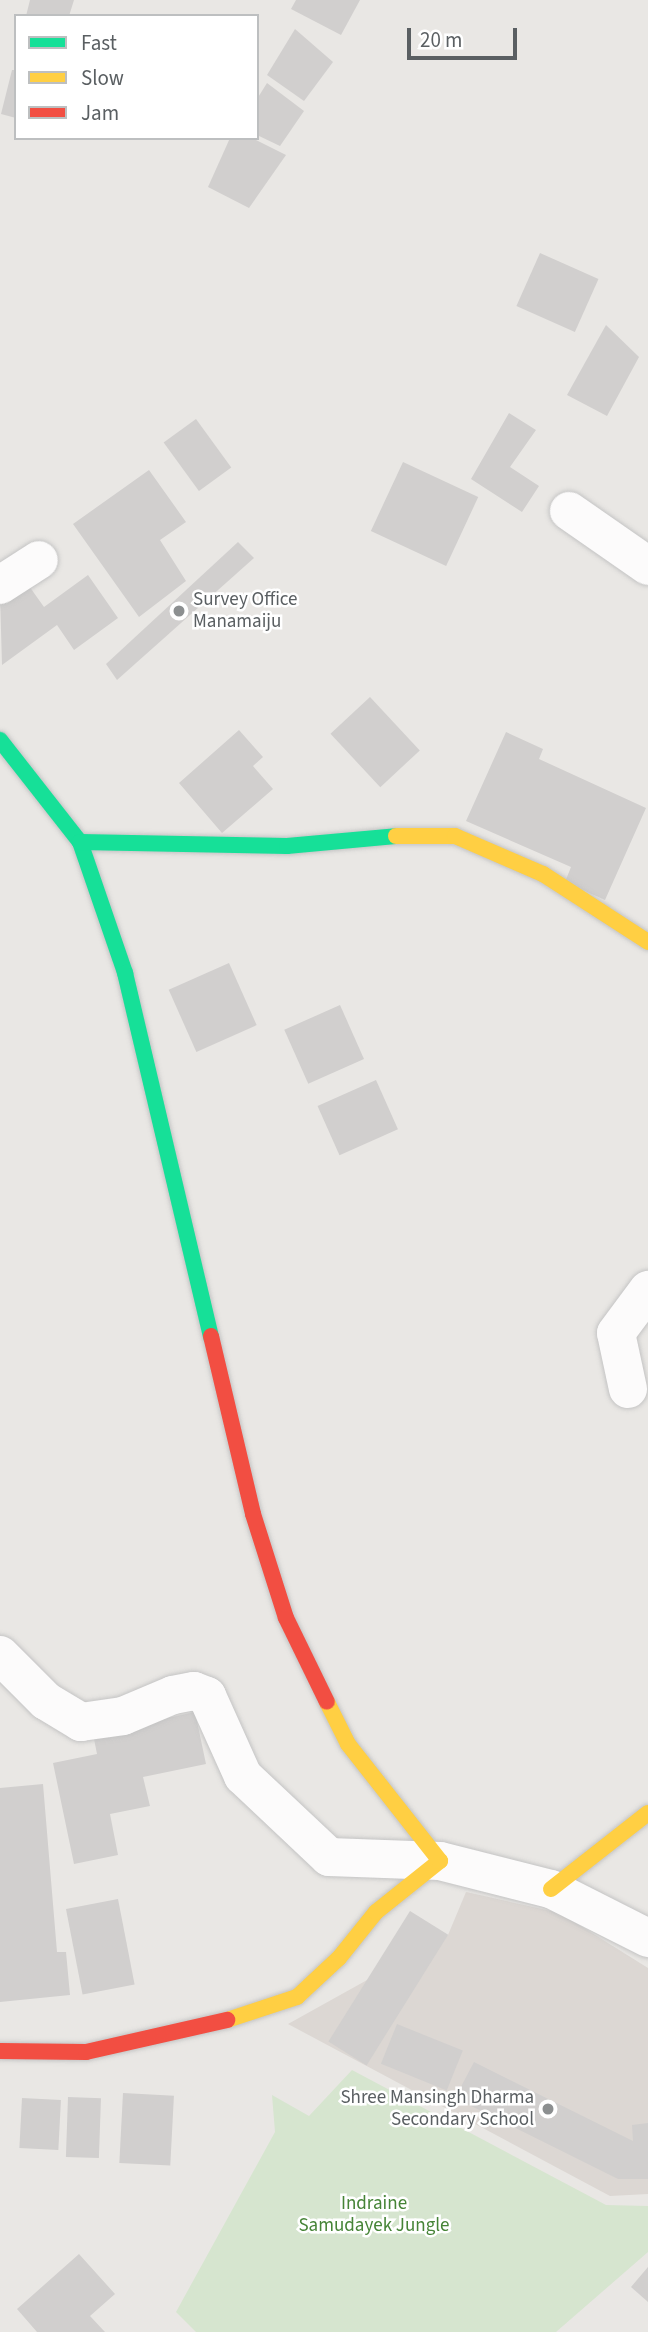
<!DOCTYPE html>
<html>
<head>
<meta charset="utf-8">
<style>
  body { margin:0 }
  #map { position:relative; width:648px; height:2332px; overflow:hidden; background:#e9e7e4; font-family:"Source Sans 3",sans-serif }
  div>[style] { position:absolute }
  .education>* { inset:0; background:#dcd7d3 }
  .green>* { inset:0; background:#d6e5cf }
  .building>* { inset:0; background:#d1cfce; transform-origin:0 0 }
  .roads { filter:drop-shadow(0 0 2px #c4c4c4) drop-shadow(0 0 2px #c4c4c4) }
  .street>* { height:38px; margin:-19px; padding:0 19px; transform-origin:19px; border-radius:19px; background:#fcfbfb }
  .fast>* { height:16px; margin:-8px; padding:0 8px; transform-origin:8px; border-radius:8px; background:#16e098 }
  .slow>* { height:16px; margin:-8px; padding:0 8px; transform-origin:8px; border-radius:8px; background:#ffcf43 }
  .jam>* { height:16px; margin:-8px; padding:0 8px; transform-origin:8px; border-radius:8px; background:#f24e42 }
  .dots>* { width:19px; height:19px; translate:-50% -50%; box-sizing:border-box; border:4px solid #fff; border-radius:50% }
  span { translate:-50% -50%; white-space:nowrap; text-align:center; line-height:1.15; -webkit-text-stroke:5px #fff; paint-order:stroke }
  .poi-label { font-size:19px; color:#5a5f62 }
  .left { translate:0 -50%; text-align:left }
  .right { translate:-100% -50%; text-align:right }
  .park-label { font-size:19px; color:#468437 }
  .legend { position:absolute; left:14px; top:14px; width:245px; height:126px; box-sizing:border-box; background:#fff; border:2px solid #bdbfc0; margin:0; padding:9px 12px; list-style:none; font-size:21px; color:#5a5f62 }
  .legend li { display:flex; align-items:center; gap:14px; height:35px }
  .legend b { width:35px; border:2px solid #bdbfc0 }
  .scale { position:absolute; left:407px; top:28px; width:110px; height:32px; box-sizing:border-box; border:4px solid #5a5f62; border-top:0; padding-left:9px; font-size:21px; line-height:24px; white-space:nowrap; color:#5a5f62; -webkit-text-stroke:5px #fff; paint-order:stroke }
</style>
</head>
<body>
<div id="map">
  <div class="education">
    <div style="clip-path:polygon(466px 1892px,560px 1913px,648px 1968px,648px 2194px,610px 2196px,288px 2024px,448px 1935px)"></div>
  </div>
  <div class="green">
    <div style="clip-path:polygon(352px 2070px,606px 2205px,648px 2206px,648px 2252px,556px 2332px,196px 2332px,176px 2312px,275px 2132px,272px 2095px,309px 2116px)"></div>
  </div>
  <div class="building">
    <div style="clip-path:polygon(30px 0,74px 0,69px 16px,26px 16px)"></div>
    <div style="clip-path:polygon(296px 0,360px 0,341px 35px,291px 9px)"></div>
    <div style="clip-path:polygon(295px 29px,333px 62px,304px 101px,267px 75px)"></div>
    <div style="clip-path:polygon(12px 70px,16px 70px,16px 118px,1px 114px)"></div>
    <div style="clip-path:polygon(267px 83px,304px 111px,280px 146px,257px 135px,257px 99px)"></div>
    <div style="clip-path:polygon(230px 138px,252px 138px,286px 155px,249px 208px,208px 187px)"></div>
    <div style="left:540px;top:253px;width:64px;height:58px;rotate:24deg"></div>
    <div style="clip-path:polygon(606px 325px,639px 357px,607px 416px,567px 395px)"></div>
    <div style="clip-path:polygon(509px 413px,536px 430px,510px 467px,539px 486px,522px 512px,471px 479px)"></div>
    <div style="left:196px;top:419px;width:60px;height:40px;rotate:54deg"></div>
    <div style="left:403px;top:462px;width:83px;height:76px;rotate:25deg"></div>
    <div style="clip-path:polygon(149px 470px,186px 522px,160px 540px,186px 581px,139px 617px,73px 524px)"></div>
    <div style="clip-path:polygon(238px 542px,254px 558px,117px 680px,106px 664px)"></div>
    <div style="clip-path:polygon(88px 575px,118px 618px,74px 650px,57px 625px,2px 665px,0 595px,24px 579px,44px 607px)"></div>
    <div style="left:370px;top:697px;width:73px;height:54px;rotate:47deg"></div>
    <div style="clip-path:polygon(239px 730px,263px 757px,253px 766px,273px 789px,222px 833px,179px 783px)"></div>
    <div style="clip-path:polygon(506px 732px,543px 749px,539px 759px,646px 808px,605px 900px,565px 882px,571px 867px,466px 821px)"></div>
    <div style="left:229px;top:963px;width:68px;height:66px;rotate:66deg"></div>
    <div style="left:340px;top:1005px;width:59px;height:61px;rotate:66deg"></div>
    <div style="left:376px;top:1080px;width:54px;height:64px;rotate:66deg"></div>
    <div style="clip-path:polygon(195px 1712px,206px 1764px,143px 1777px,150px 1806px,110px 1814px,118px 1855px,74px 1864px,53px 1763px,97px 1754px,93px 1734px)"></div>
    <div style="clip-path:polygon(43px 1784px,57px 1952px,66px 1952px,70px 1995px,0 2002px,0 1788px)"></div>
    <div style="left:118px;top:1899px;width:87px;height:53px;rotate:79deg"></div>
    <div style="left:410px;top:1911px;width:45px;height:154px;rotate:32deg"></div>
    <div style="left:397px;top:2024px;width:71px;height:43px;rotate:22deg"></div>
    <div style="clip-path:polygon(474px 2062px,633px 2141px,632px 2125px,648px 2123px,648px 2179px,618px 2179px,455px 2098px)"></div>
    <div style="left:123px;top:2093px;width:51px;height:70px;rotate:3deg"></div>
    <div style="left:68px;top:2097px;width:33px;height:60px;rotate:2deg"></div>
    <div style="left:22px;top:2098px;width:39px;height:50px;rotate:3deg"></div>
    <div style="clip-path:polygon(79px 2254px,115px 2294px,90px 2316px,105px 2332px,37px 2332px,17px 2309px)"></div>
    <div style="clip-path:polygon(648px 2267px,648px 2302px,631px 2287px)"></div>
  </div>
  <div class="roads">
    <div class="street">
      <div style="left:569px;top:511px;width:96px;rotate:34.8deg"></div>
      <div style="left:0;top:585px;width:46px;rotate:-32.7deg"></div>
      <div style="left:628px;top:1389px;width:57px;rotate:-102.1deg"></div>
      <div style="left:616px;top:1333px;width:54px;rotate:-53.3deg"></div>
      <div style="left:0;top:1655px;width:65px;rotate:45deg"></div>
      <div style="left:46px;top:1701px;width:41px;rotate:31deg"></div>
      <div style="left:81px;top:1722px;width:42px;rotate:-8.1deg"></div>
      <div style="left:123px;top:1716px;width:54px;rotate:-22.8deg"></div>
      <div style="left:173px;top:1695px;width:21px;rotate:-11deg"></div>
      <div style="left:194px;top:1691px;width:14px;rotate:21deg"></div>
      <div style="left:207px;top:1696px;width:88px;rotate:65.8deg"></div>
      <div style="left:243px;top:1776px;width:118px;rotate:43.3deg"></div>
      <div style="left:329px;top:1857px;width:111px;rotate:2.1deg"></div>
      <div style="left:440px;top:1861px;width:114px;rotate:14.2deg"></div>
      <div style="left:551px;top:1889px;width:109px;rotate:26.8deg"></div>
    </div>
    <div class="fast">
      <div style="left:0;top:740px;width:130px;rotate:51.9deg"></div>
      <div style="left:80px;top:842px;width:139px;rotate:71deg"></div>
      <div style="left:125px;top:973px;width:373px;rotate:76.7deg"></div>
      <div style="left:80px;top:842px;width:207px;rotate:1.1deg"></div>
      <div style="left:287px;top:846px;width:109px;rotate:-5.2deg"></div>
    </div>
    <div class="slow">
      <div style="left:396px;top:836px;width:59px"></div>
      <div style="left:455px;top:836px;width:96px;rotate:23.4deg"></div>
      <div style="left:543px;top:874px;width:125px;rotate:32.9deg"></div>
      <div style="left:551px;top:1889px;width:123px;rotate:-38.1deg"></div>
      <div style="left:227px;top:2020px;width:74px;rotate:-18.2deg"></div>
      <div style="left:297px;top:1997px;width:57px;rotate:-42.9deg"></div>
      <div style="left:339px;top:1958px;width:59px;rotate:-51.2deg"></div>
      <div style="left:376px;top:1912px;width:82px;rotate:-38.6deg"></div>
      <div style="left:440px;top:1861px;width:149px;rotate:-128.2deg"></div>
      <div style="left:348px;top:1744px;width:47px;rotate:-116.6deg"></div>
    </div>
    <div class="jam">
      <div style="left:211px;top:1336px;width:183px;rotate:76.7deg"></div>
      <div style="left:253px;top:1514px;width:109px;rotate:72.4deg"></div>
      <div style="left:286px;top:1618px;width:93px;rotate:64deg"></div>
      <div style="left:0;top:2051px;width:86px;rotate:0.7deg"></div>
      <div style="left:86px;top:2052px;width:145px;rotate:-12.8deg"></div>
    </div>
  </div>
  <div class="dots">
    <div style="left:179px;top:611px;background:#8c8f90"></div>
    <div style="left:548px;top:2109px;background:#8c8f90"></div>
  </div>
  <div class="poi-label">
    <span class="left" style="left:193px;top:611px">Survey Office<br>Manamaiju</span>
    <span class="right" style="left:534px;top:2109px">Shree Mansingh Dharma<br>Secondary School</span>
  </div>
  <div class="park-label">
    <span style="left:374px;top:2215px">Indraine<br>Samudayek Jungle</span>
  </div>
  <ul class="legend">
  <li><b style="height:9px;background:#16e098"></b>Fast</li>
  <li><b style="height:9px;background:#ffcf43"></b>Slow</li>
  <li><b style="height:9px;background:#f24e42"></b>Jam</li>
  </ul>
  <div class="scale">20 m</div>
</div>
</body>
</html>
